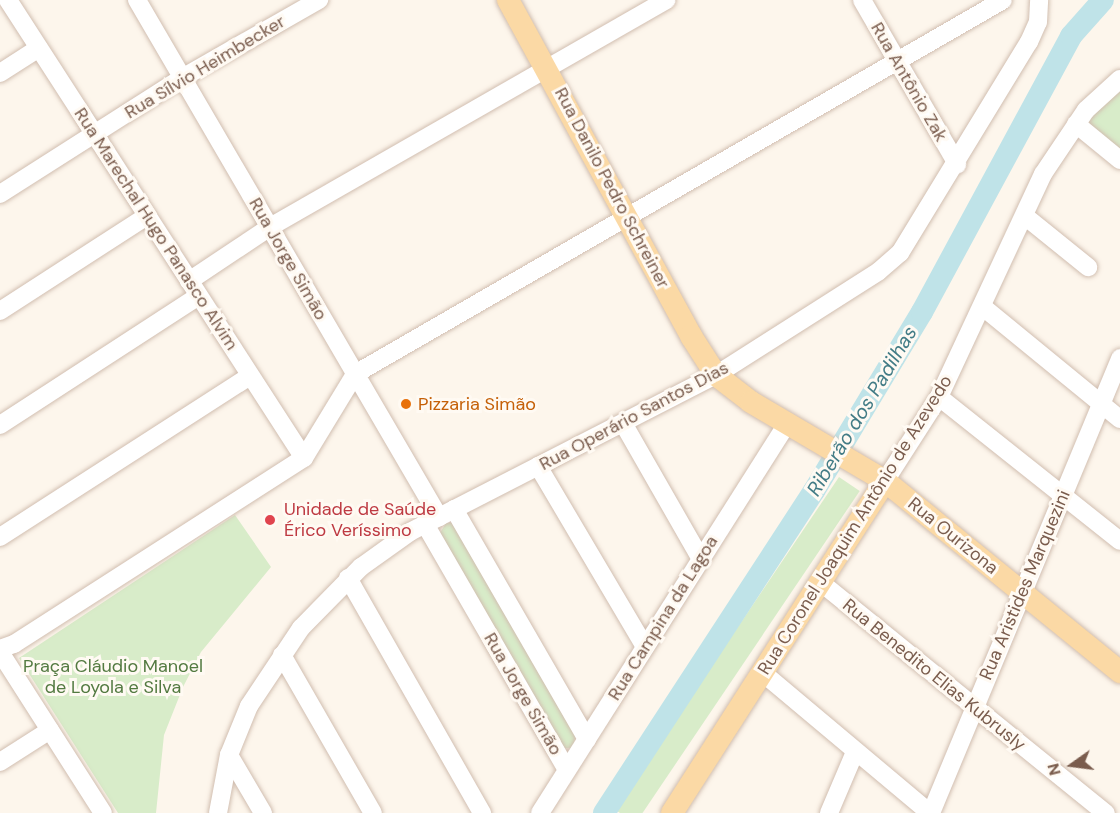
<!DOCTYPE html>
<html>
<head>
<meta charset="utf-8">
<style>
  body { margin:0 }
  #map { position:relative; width:1120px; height:813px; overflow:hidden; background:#fdf6ec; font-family:"DM Sans",sans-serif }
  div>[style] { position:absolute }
  .green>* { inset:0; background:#d8ecc9; transform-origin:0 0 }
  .river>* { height:22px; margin:-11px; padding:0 11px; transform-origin:11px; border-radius:11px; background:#bfe3e8 }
  .roads { filter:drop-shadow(0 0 2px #d1beb0) drop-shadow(0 0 2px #d1beb0) }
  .minor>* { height:18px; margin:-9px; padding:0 9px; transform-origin:9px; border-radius:9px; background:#fff }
  .major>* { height:22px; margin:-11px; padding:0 11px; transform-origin:11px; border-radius:11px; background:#fbd9a5 }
  .dots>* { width:16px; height:16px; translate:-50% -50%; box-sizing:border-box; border:3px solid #fffaf3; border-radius:50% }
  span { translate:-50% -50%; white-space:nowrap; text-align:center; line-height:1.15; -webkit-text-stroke:6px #fffaf3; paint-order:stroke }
  .street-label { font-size:18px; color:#7a5c4d }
  .food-label { font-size:18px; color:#c56008 }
  .left { translate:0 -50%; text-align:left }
  .health-label { font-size:18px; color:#be3a42 }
  .park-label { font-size:18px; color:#537a41 }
  .water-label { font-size:20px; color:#437c86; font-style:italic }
  .north { position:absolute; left:1042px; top:735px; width:60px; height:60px; -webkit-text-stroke:4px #fffaf3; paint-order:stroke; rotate:256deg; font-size:16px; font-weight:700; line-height:24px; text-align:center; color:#7a5c4d }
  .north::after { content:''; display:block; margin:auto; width:21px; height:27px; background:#7a5c4d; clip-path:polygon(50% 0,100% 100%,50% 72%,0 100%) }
</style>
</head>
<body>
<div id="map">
  <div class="green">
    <div style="clip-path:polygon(1120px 87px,1120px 153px,1084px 123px)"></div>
    <div style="left:839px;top:477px;width:25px;height:401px;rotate:34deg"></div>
    <div style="clip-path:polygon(235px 515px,271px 567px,201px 652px,183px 687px,164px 735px,156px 813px,118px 813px,19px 658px)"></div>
    <div style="clip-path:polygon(446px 523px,452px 523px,576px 733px,573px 748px,563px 748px,440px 533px)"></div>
  </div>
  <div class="river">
    <div style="left:604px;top:813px;width:384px;rotate:-56.9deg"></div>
    <div style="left:814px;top:491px;width:209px;rotate:-58.9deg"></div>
    <div style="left:922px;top:312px;width:314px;rotate:-61.6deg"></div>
    <div style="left:1071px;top:36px;width:48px;rotate:-48.4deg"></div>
  </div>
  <div class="roads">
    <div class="minor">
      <div style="left:8px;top:0;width:545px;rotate:57.13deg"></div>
      <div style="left:137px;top:0;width:599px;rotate:59.71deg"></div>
      <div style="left:862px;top:0;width:190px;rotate:59.9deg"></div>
      <div style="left:0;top:73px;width:46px;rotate:-32.7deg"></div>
      <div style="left:1076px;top:124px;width:57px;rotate:39.3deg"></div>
      <div style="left:0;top:194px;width:216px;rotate:-32.5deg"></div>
      <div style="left:182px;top:78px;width:158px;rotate:-29.7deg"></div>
      <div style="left:1026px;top:217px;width:80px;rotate:38.9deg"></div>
      <div style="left:189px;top:281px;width:97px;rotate:-33.7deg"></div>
      <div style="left:270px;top:227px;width:457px;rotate:-29.8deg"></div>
      <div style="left:983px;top:307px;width:177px;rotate:39.3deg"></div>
      <div style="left:0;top:311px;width:175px;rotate:-32.9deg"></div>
      <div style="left:939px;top:397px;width:231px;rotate:38.5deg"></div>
      <div style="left:623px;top:423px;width:157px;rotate:60.2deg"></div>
      <div style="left:0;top:425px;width:237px;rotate:-33deg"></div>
      <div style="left:538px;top:466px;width:210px;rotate:59.4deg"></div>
      <div style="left:885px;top:481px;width:100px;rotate:-57.3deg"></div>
      <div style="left:939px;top:397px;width:246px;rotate:-65deg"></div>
      <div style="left:1043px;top:174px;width:77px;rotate:-56.1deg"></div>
      <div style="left:1086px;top:110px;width:46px;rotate:-42.4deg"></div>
      <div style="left:454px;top:509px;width:266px;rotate:60deg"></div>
      <div style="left:425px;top:524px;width:284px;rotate:60deg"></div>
      <div style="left:0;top:537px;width:297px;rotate:-32.8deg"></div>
      <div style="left:348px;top:578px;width:271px;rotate:60.3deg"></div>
      <div style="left:819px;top:581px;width:369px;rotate:39deg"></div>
      <div style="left:0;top:649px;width:15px;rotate:-20deg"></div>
      <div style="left:14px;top:644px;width:345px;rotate:-32.7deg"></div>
      <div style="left:304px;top:458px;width:98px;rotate:-58.7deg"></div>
      <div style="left:355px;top:374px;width:748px;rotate:-29.99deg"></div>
      <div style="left:0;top:652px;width:191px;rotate:57.4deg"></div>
      <div style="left:282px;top:655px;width:182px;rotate:60.1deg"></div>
      <div style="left:763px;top:673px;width:218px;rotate:40deg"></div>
      <div style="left:229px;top:755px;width:67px;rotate:59.6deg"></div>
      <div style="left:0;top:762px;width:59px;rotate:-32.6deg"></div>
      <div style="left:218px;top:813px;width:59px;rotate:-79.3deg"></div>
      <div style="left:229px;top:755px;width:53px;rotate:-67.8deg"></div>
      <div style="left:249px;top:706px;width:94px;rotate:-56.3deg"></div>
      <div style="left:301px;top:628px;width:86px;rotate:-45.5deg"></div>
      <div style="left:361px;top:567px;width:60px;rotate:-35.5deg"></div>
      <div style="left:410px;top:532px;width:344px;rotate:-27.2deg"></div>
      <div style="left:716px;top:375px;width:193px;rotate:-32.5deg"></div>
      <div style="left:879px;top:271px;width:28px;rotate:-41deg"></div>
      <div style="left:900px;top:253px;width:247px;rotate:-58.6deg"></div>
      <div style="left:1029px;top:42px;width:22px;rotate:-66deg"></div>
      <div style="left:1038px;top:22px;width:22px;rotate:-87deg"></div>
      <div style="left:540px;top:813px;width:461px;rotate:-57.6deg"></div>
      <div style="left:829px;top:813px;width:66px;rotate:-66.9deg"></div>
      <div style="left:931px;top:813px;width:493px;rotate:-67.4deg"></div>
    </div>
    <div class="major">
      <div style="left:508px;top:0;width:383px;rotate:61.4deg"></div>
      <div style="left:691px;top:336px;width:46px;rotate:57.3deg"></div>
      <div style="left:716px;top:375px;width:44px;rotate:37.6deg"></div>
      <div style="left:751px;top:402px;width:156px;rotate:30.5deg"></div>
      <div style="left:885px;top:481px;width:303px;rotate:39.1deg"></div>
      <div style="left:672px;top:813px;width:394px;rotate:-57.3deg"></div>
    </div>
  </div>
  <div class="dots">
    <div style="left:406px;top:404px;background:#e8710a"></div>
    <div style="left:270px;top:520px;background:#e0444e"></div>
  </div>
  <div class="street-label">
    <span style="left:205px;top:67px;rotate:-31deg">Rua Sílvio Heimbecker</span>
    <span style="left:909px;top:82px;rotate:60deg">Rua Antônio Zak</span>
    <span style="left:612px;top:188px;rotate:62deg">Rua Danilo Pedro Schreiner</span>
    <span style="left:156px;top:229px;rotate:57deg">Rua Marechal Hugo Panasco Alvim</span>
    <span style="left:288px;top:259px;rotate:60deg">Rua Jorge Simão</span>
    <span style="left:634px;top:416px;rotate:-28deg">Rua Operário Santos Dias</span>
    <span style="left:855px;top:525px;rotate:-58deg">Rua Coronel Joaquim Antônio de Azevedo</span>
    <span style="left:953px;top:536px;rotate:39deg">Rua Ourizona</span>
    <span style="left:1025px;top:585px;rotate:-67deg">Rua Aristides Marquezini</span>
    <span style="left:663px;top:618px;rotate:-58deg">Rua Campina da Lagoa</span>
    <span style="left:934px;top:675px;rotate:39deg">Rua Benedito Elias Kubrusly</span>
    <span style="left:523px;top:694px;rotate:60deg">Rua Jorge Simão</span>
  </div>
  <div class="food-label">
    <span class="left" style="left:418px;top:404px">Pizzaria Simão</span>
  </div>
  <div class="health-label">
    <span class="left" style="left:284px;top:520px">Unidade de Saúde<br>Érico Veríssimo</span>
  </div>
  <div class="park-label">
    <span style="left:113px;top:677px">Praça Cláudio Manoel<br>de Loyola e Silva</span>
  </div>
  <div class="water-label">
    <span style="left:862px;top:411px;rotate:-59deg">Riberão dos Padilhas</span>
  </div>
  <div class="north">N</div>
</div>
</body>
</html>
